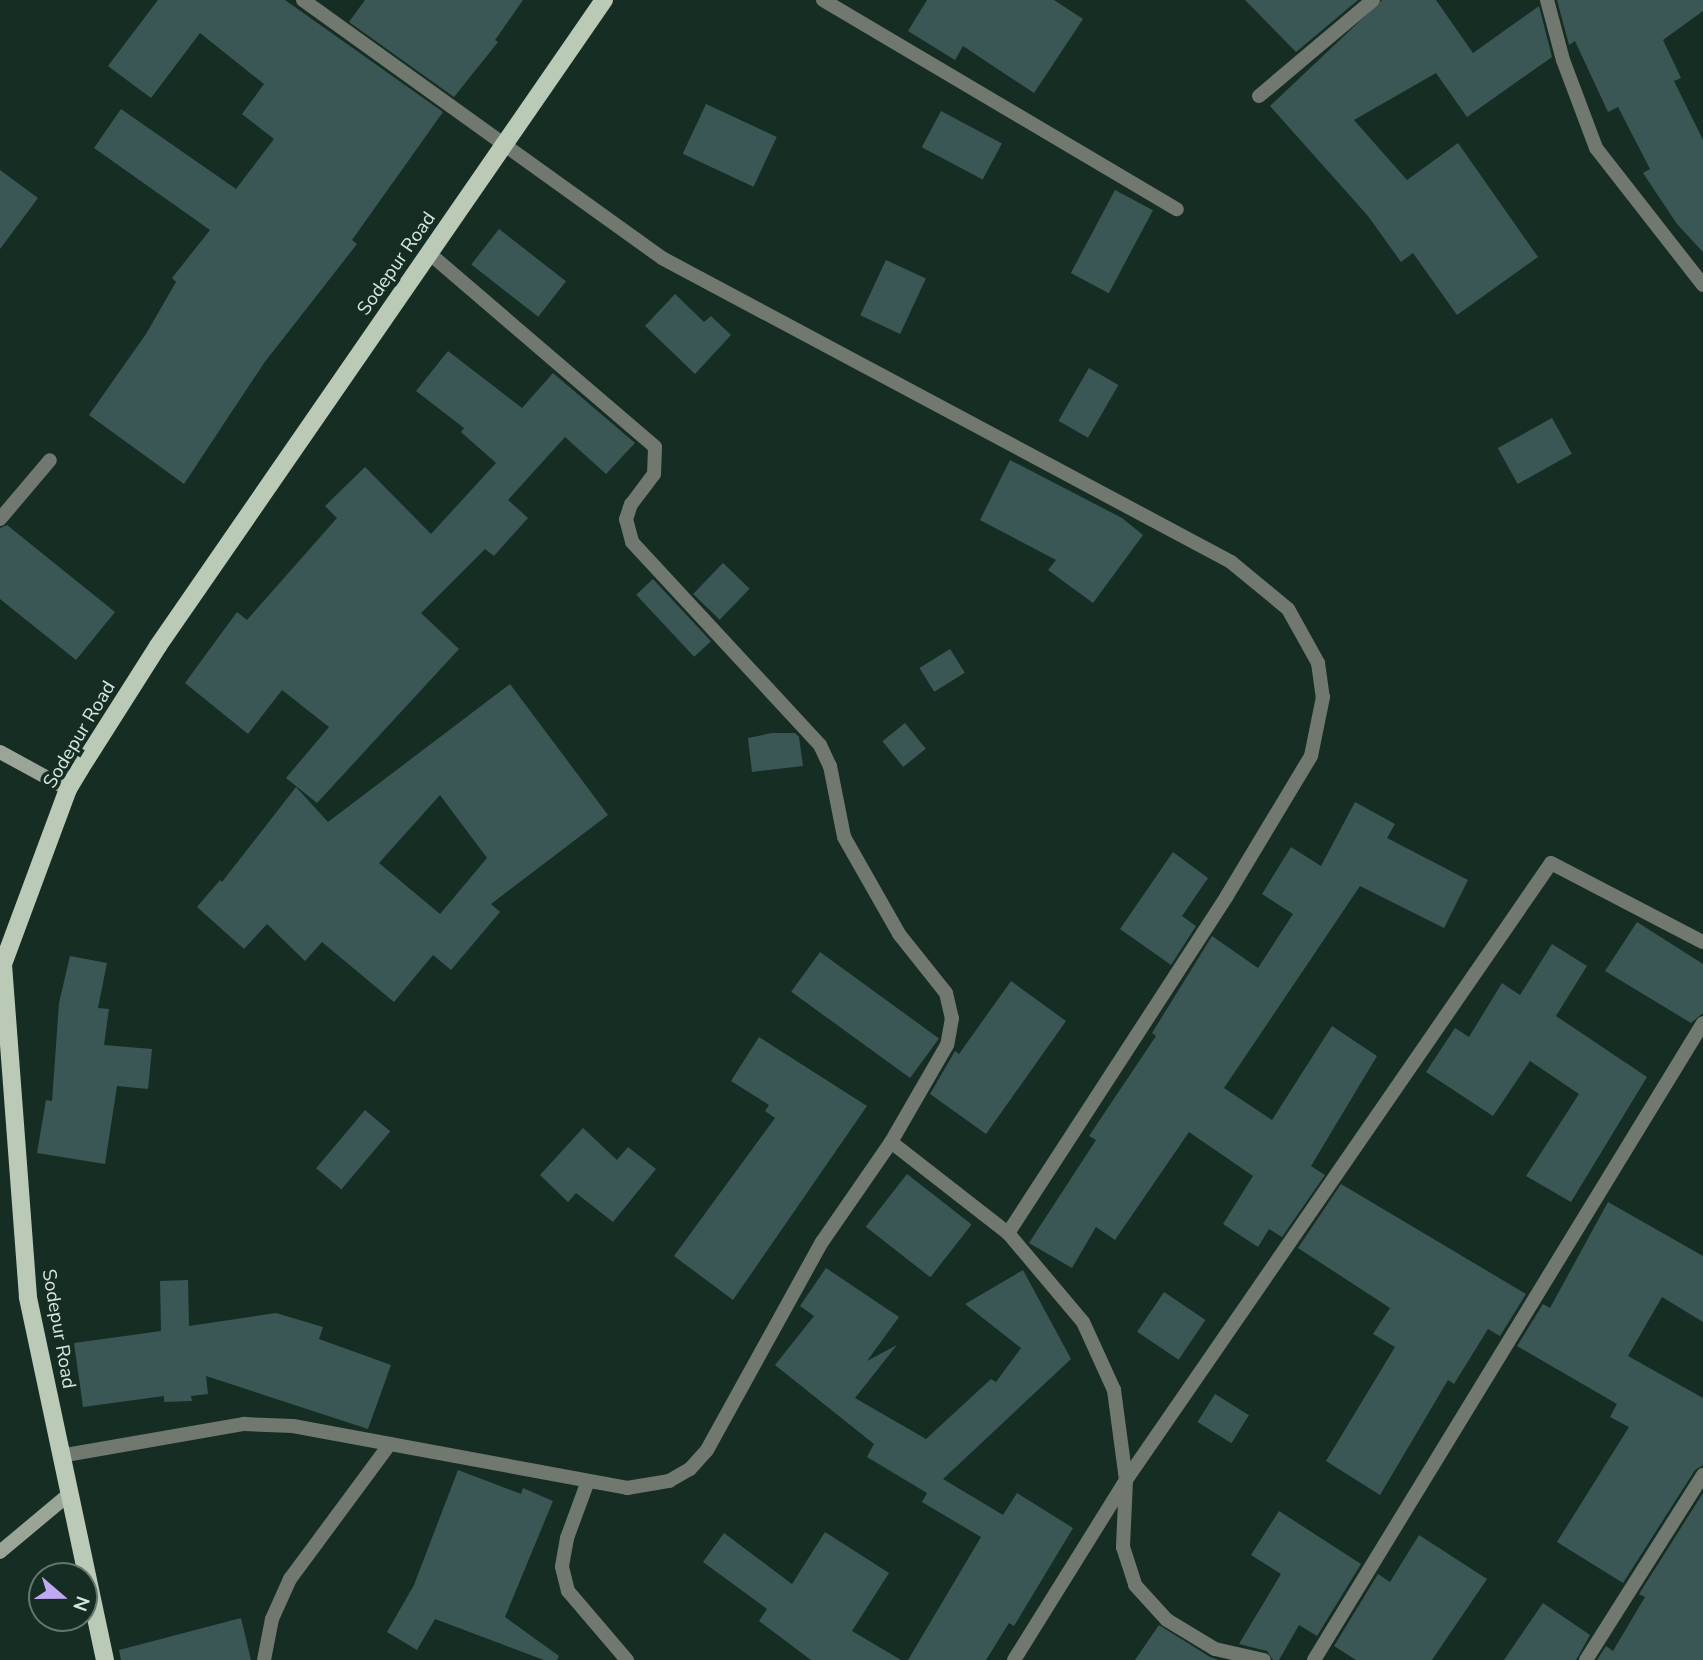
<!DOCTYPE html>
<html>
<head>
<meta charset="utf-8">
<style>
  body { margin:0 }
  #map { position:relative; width:1703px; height:1660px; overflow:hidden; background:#162d24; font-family:"Nunito Sans",sans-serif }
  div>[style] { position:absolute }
  .building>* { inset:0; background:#3a5755; transform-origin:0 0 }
  .street>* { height:14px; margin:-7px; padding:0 7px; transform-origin:7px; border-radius:7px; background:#71786f }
  .secondary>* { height:14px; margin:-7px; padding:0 7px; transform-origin:7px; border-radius:7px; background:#9aa598 }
  .primary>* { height:18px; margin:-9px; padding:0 9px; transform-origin:9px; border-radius:9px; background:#bbc9b7 }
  span { translate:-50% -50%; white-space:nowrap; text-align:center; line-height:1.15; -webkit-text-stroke:7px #162d24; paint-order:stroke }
  .street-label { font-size:19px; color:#d8e6df }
  .north { position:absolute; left:28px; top:1562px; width:70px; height:70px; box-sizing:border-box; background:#162d24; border:2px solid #64776f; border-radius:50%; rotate:110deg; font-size:19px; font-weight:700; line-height:28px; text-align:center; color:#d8e6df }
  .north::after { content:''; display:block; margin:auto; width:24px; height:32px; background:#c0a8f3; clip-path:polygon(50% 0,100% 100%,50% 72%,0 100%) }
</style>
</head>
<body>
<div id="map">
  <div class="building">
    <div style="clip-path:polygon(158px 0,285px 0,443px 112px,352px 240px,357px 244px,264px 363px,184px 484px,89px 415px,146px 334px,176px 282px,172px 278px,210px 230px,94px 148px,121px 109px,236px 189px,274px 139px,242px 114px,264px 84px,200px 33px,151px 98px,108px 66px)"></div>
    <div style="clip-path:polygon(365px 0,523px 0,495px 40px,498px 42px,454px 97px,349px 22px)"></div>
    <div style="clip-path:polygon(927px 0,1054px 0,1083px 19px,1034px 93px,963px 46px,955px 60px,908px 31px)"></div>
    <div style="clip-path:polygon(1245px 0,1358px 0,1296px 52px)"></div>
    <div style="clip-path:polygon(1382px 0,1436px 0,1473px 53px,1539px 6px,1552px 57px,1467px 117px,1436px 73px,1354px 120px,1407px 180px,1458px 143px,1538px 257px,1457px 315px,1413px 253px,1401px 262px,1368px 216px,1270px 106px)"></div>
    <div style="clip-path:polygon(1557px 0,1703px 0,1703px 11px,1663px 40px,1681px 78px,1674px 81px,1703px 140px,1703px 252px,1677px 224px,1643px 173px,1650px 169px,1618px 107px,1608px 112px,1575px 41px,1569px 45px)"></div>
    <div style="left:706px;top:104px;width:78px;height:55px;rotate:25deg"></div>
    <div style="left:941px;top:111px;width:69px;height:41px;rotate:28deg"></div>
    <div style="clip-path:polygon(0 170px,38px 198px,0 249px)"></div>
    <div style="left:1115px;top:190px;width:43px;height:94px;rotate:28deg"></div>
    <div style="left:499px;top:229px;width:85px;height:45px;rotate:38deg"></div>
    <div style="left:886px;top:260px;width:44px;height:61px;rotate:25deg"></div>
    <div style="clip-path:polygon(675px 294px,704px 322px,711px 316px,731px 335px,695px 374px,645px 326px)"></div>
    <div style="clip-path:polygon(448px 351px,522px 408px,553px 373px,635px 443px,606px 474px,565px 437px,508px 500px,528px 518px,494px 556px,485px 549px,421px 613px,459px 649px,317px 803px,286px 778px,329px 727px,282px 690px,248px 734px,185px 683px,237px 612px,247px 620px,337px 518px,325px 506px,365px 467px,431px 534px,496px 463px,461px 432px,464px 428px,416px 391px)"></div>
    <div style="left:1089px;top:368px;width:34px;height:61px;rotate:30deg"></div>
    <div style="left:1552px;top:418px;width:41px;height:62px;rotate:61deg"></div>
    <div style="clip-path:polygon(1010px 460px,1122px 518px,1143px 535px,1093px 603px,1048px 570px,1056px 560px,980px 520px)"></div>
    <div style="clip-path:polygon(7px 525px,115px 612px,76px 660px,0 599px,0 528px)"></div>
    <div style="left:723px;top:563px;width:37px;height:43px;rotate:44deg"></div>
    <div style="left:653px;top:579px;width:85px;height:23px;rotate:47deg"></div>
    <div style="left:950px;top:649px;width:28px;height:36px;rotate:58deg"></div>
    <div style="clip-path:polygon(evenodd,510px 684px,608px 815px,491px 904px,500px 912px,451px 970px,433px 955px,394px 1002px,322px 942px,305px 961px,267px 924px,244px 949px,197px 907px,220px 880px,222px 882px,296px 787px,328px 822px,510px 684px,440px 795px,487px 858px,440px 914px,379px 863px,440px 795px)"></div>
    <div style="left:905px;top:723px;width:33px;height:29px;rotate:51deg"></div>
    <div style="clip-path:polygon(772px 733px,795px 733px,799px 737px,803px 766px,752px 772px,748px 738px)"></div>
    <div style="clip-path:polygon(1355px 802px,1395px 824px,1387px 838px,1468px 880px,1444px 928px,1360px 886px,1224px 1088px,1272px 1120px,1332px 1026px,1377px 1056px,1311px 1166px,1325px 1175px,1282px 1237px,1269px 1229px,1258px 1247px,1223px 1224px,1253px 1176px,1189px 1132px,1115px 1240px,1096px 1227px,1072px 1268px,1029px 1243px,1096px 1140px,1089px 1136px,1156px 1036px,1152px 1033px,1212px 936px,1258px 968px,1293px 914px,1262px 894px,1291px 847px,1321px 866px)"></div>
    <div style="clip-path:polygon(1173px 852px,1208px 878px,1182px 916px,1196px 926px,1171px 965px,1120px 929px)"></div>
    <div style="clip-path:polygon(1637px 922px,1703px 964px,1703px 1013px,1691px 1023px,1605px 971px)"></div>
    <div style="clip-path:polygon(1552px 944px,1587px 966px,1556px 1016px,1647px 1077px,1571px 1202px,1526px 1176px,1579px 1094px,1530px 1061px,1493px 1116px,1426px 1072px,1455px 1028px,1469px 1037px,1502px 983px,1520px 995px)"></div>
    <div style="left:820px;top:952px;width:147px;height:49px;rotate:36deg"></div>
    <div style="clip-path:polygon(70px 956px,107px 963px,98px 1008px,109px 1009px,104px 1045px,152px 1049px,148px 1089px,117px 1086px,105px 1164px,37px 1153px,46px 1100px,52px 1101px,59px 1003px)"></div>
    <div style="clip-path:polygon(1011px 981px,1066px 1021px,986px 1134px,930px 1094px,955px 1051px,959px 1054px)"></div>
    <div style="clip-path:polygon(759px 1037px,867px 1106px,733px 1300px,674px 1256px,775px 1118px,765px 1111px,769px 1105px,731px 1081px)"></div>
    <div style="left:365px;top:1110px;width:33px;height:76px;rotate:40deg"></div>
    <div style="clip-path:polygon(583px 1128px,617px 1160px,628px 1147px,656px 1169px,613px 1222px,576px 1193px,568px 1202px,540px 1175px)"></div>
    <div style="left:907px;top:1174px;width:82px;height:67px;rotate:38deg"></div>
    <div style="clip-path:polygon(1341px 1184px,1526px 1294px,1500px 1336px,1488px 1329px,1454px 1384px,1448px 1380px,1380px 1495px,1326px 1461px,1395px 1347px,1373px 1334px,1390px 1308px,1298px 1248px)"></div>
    <div style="clip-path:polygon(1608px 1202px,1703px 1256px,1703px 1322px,1662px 1297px,1628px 1356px,1703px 1398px,1703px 1465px,1695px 1470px,1623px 1583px,1557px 1542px,1629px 1427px,1610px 1417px,1617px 1404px,1517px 1346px,1543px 1304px,1550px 1308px)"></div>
    <div style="clip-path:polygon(826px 1268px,899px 1317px,867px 1361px,897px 1345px,855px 1398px,926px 1439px,991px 1379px,996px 1382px,1021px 1348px,965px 1304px,1023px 1270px,1071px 1359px,943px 1479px,1003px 1515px,1017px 1493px,1073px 1528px,1014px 1626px,1009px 1623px,986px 1660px,908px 1660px,981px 1537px,922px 1502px,927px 1493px,867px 1457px,874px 1444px,775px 1365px,814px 1316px,800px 1306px)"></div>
    <div style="clip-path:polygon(188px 1280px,189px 1326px,276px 1313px,323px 1327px,319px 1339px,391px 1365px,368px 1429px,206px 1376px,208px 1394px,191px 1396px,192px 1401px,164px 1402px,164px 1396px,83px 1407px,74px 1343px,161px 1331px,160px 1281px)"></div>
    <div style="left:1164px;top:1292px;width:50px;height:48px;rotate:34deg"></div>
    <div style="left:1215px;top:1394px;width:40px;height:33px;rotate:32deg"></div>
    <div style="clip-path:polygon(458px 1470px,521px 1494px,523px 1488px,553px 1501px,505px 1617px,559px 1656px,557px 1660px,544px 1660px,435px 1619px,417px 1650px,387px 1632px,414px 1585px)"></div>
    <div style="clip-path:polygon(1703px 1493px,1703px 1660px,1597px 1660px,1606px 1646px,1613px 1651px,1645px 1597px,1639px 1594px)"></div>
    <div style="clip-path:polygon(1279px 1511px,1361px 1564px,1317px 1636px,1299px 1625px,1279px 1660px,1273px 1660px,1267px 1651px,1239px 1644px,1281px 1574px,1251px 1555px)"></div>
    <div style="clip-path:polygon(825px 1532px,889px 1573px,852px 1631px,901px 1660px,811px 1660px,759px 1621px,767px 1609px,703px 1562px,724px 1533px,792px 1584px)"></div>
    <div style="clip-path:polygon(1419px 1535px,1487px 1579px,1432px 1660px,1356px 1660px,1334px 1646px,1378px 1574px,1390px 1582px)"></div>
    <div style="clip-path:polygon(1543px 1603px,1590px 1635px,1576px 1660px,1504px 1660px)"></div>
    <div style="clip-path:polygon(241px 1618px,251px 1660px,121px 1660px,119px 1650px)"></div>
    <div style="clip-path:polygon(1159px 1625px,1210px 1657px,1218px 1660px,1135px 1660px)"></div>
  </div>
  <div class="street">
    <div style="left:303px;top:0;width:442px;rotate:35.7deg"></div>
    <div style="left:662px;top:258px;width:645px;rotate:28.11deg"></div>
    <div style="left:1231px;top:562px;width:74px;rotate:39.5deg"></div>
    <div style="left:1288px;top:609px;width:62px;rotate:60.9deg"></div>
    <div style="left:1318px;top:663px;width:34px;rotate:82deg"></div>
    <div style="left:1323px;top:697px;width:60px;rotate:101.5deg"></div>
    <div style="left:1311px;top:756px;width:163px;rotate:121deg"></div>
    <div style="left:1227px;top:896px;width:402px;rotate:123deg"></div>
    <div style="left:823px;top:0;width:411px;rotate:30.6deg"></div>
    <div style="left:1547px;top:0;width:62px;rotate:75.1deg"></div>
    <div style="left:1563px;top:60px;width:94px;rotate:69.4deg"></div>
    <div style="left:1596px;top:148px;width:174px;rotate:52deg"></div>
    <div style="left:1259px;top:96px;width:149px;rotate:-40.1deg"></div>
    <div style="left:430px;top:254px;width:296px;rotate:40.6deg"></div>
    <div style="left:655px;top:447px;width:27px;rotate:92deg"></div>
    <div style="left:654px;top:474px;width:38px;rotate:127deg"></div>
    <div style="left:631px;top:504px;width:16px;rotate:108deg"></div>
    <div style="left:626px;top:519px;width:24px;rotate:75deg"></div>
    <div style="left:632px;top:542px;width:277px;rotate:47.2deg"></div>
    <div style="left:820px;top:745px;width:23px;rotate:65deg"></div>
    <div style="left:830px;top:766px;width:72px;rotate:78.8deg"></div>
    <div style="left:844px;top:837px;width:112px;rotate:60.4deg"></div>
    <div style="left:899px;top:934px;width:75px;rotate:51.5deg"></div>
    <div style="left:946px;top:993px;width:26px;rotate:77deg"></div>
    <div style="left:952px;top:1018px;width:27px;rotate:100deg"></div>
    <div style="left:947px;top:1045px;width:112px;rotate:120deg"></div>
    <div style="left:0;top:519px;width:77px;rotate:-49.7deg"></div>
    <div style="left:60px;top:1456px;width:187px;rotate:-9.9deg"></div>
    <div style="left:244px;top:1424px;width:49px;rotate:2.3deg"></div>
    <div style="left:293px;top:1426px;width:340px;rotate:10.5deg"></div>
    <div style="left:627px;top:1488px;width:43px;rotate:-9.5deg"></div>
    <div style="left:669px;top:1481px;width:24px;rotate:-30deg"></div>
    <div style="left:690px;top:1469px;width:25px;rotate:-48deg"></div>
    <div style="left:707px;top:1450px;width:238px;rotate:-61.1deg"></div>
    <div style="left:822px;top:1242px;width:121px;rotate:-55.4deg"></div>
    <div style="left:891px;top:1142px;width:148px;rotate:37.9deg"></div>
    <div style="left:1008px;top:1233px;width:116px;rotate:49.9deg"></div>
    <div style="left:1083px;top:1322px;width:75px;rotate:65.5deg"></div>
    <div style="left:1114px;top:1390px;width:91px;rotate:82.4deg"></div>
    <div style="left:1126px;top:1480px;width:67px;rotate:92.6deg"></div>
    <div style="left:1123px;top:1547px;width:40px;rotate:72deg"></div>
    <div style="left:1135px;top:1585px;width:47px;rotate:47.6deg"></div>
    <div style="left:1167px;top:1620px;width:56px;rotate:31.1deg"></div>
    <div style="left:1215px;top:1649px;width:50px;rotate:12.7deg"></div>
    <div style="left:588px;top:1481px;width:61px;rotate:110.2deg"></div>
    <div style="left:567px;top:1538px;width:29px;rotate:100deg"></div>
    <div style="left:562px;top:1567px;width:25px;rotate:76deg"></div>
    <div style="left:568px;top:1591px;width:91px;rotate:49.5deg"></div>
    <div style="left:264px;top:1660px;width:42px;rotate:-79deg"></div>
    <div style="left:272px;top:1619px;width:44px;rotate:-65.8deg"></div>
    <div style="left:290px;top:1579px;width:168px;rotate:-53.5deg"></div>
    <div style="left:1014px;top:1660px;width:212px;rotate:-58.1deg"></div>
    <div style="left:1126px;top:1480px;width:749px;rotate:-55.44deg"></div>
    <div style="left:1551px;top:863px;width:171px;rotate:27.5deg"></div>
    <div style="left:1314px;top:1660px;width:746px;rotate:-58.59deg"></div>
    <div style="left:1586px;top:1660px;width:219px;rotate:-57.7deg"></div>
  </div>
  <div class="secondary">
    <div style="left:0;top:752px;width:77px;rotate:28.6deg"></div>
    <div style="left:0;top:1552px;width:89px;rotate:-40deg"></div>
  </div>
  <div class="primary">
    <div style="left:105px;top:1660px;width:371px;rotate:-102deg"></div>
    <div style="left:28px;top:1297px;width:334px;rotate:-94.3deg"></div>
    <div style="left:3px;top:964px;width:187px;rotate:-69.6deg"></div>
    <div style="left:68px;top:789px;width:23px;rotate:-59deg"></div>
    <div style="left:80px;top:769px;width:146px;rotate:-57.6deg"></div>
    <div style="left:158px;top:646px;width:785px;rotate:-55.38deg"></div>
  </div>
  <div class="street-label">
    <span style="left:397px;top:264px;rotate:-55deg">Sodepur Road</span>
    <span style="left:80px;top:735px;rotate:-59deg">Sodepur Road</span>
    <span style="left:58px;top:1329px;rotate:80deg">Sodepur Road</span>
  </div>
  <div class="north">N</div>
</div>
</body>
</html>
